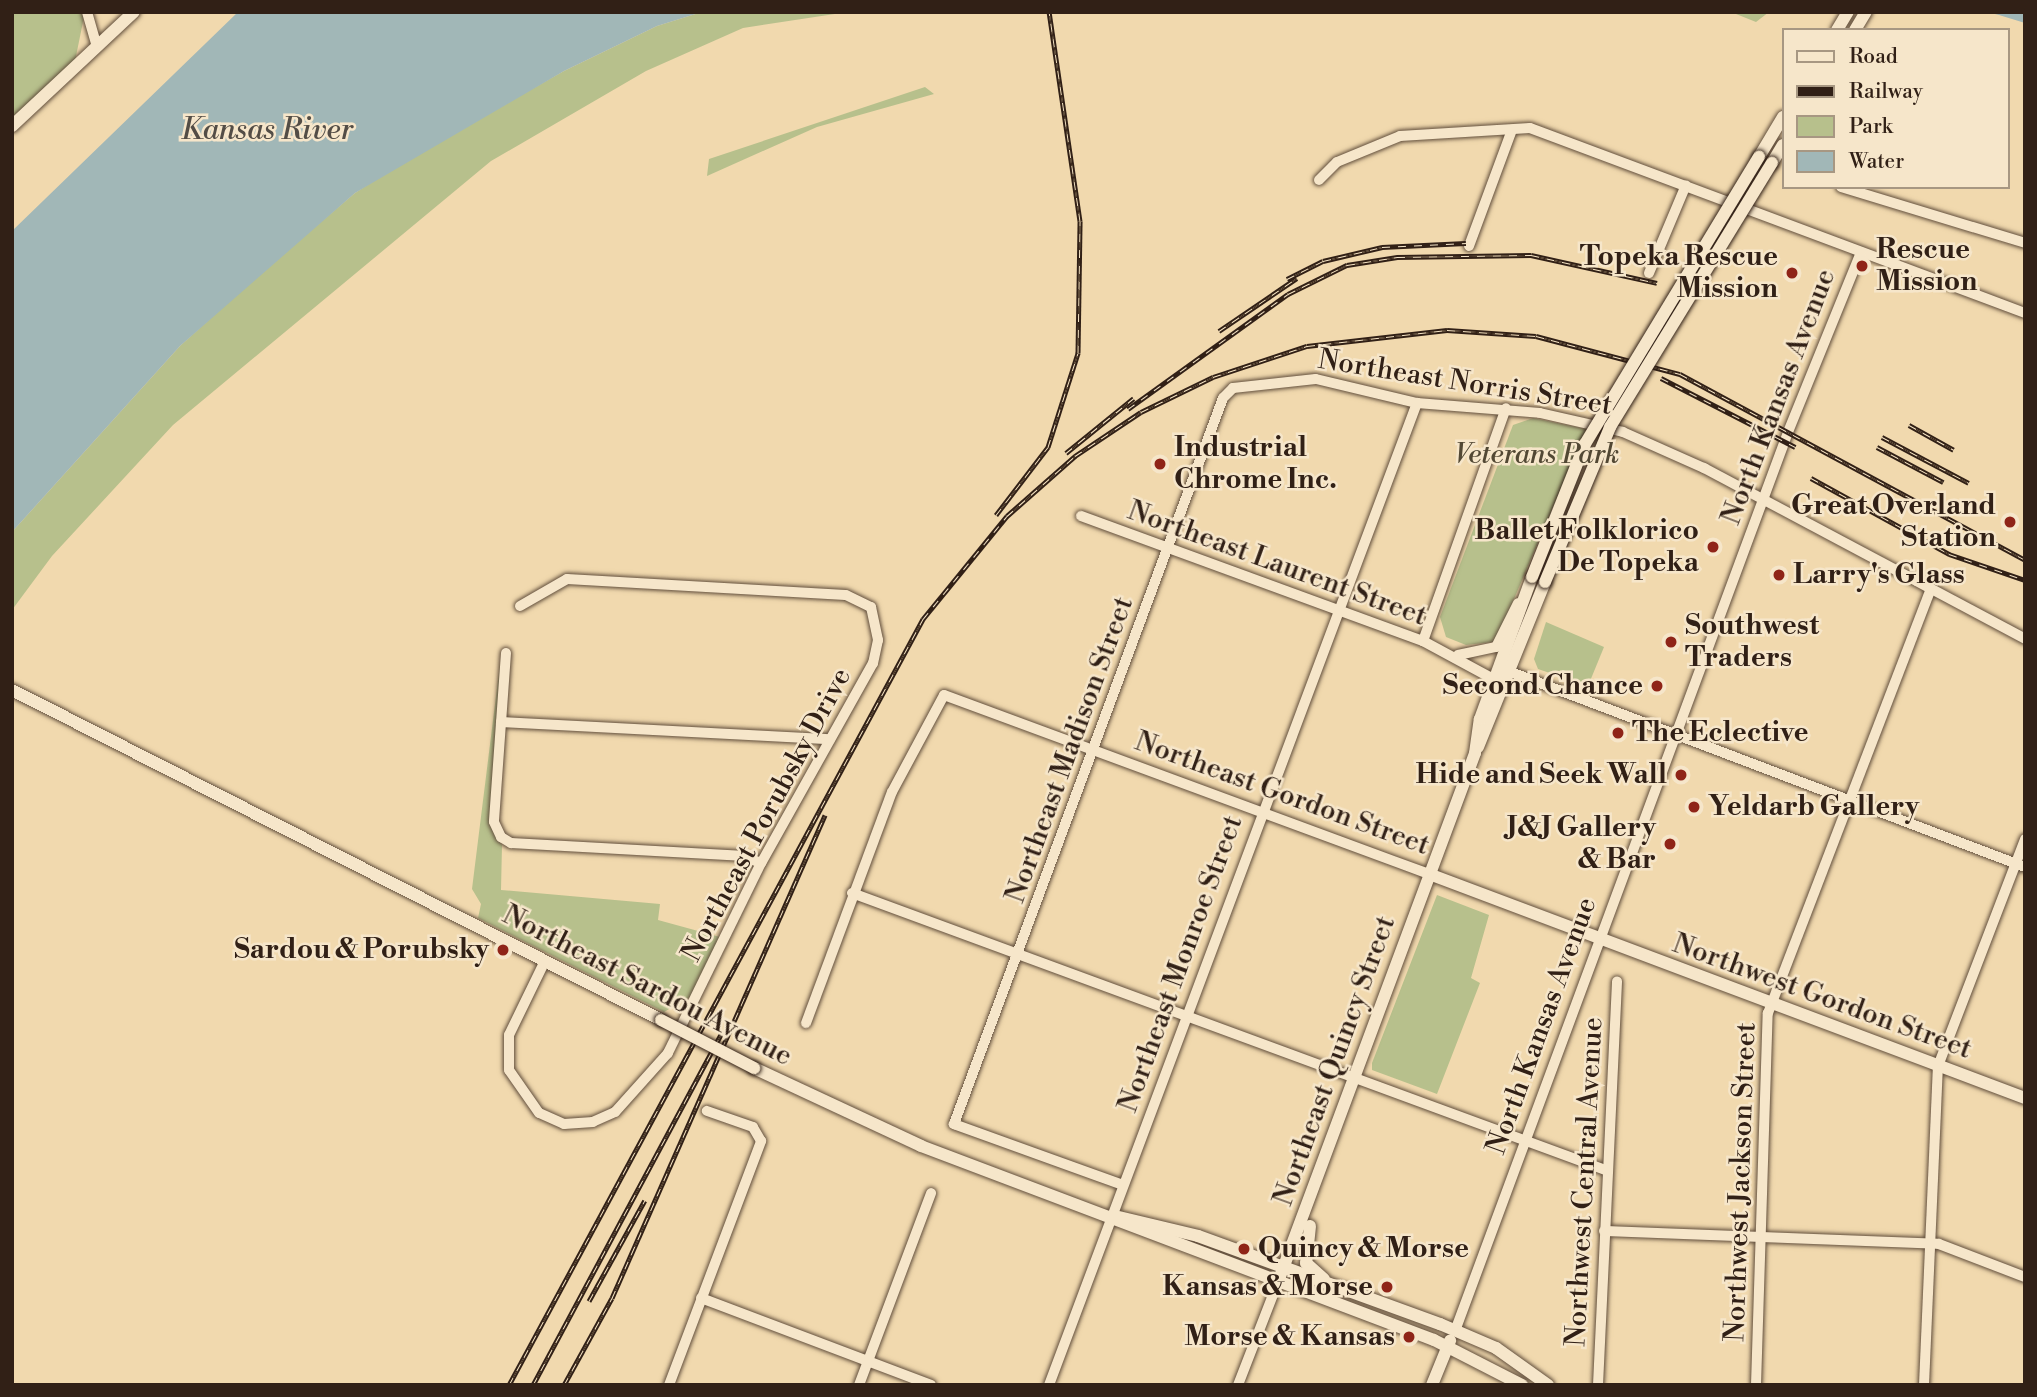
<!DOCTYPE html>
<html>
<head>
<meta charset="utf-8">
<style>
  body { margin:0 }
  #map { position:relative; width:2037px; height:1397px; overflow:hidden; background:#f1d9ae; font-family:"Libre Bodoni",serif }
  div>[style] { position:absolute }
  .green>* { inset:0; background:#b7c08c }
  .water>* { inset:0; background:#a1b7b7 }
  .roads { filter:drop-shadow(0 0 2px #614e3c) drop-shadow(0 0 2px #614e3c) }
  .street>* { height:10px; margin:-5px; padding:0 5px; transform-origin:5px; border-radius:5px; background:#f6e6ca }
  .secondary>* { height:12px; margin:-6px; padding:0 6px; transform-origin:6px; border-radius:6px; background:#f6e6ca }
  .rail>* { height:5px; margin-top:-2.5px; transform-origin:0; background:repeating-linear-gradient(90deg,#f6e6ca 0 8px,#312016 0 16px); box-sizing:border-box; border-block:2px solid #312016 }
  .bridges { filter:drop-shadow(0 0 2px #312016) drop-shadow(0 0 2px #312016) }
  .secondary-bridge>* { height:12px; margin:-6px; padding:0 6px; transform-origin:6px; border-radius:6px; background:#f6e6ca }
  .dots>* { width:19px; height:19px; translate:-50% -50%; box-sizing:border-box; border:4px solid #f6e6ca; border-radius:50% }
  span { translate:-50% -50%; white-space:nowrap; text-align:center; line-height:1.15; -webkit-text-stroke:5px #f6e6ca; paint-order:stroke }
  .poi-label { font-size:28px; color:#312016; font-weight:700 }
  .left { translate:0 -50%; text-align:left }
  .right { translate:-100% -50%; text-align:right }
  .street-label { font-size:28px; color:#312016 }
  .park-label { font-size:28px; color:#524834; font-style:italic }
  .water-label { font-size:30px; color:#534d46; font-style:italic }
  .frame { position:absolute; inset:0; border:14px solid #312016; pointer-events:none }
  .legend { position:absolute; left:1782px; top:28px; width:228px; height:161px; box-sizing:border-box; background:#f6e6ca; border:2px solid #a79782; margin:0; padding:9px 12px; list-style:none; font-size:21px; color:#312016 }
  .legend li { display:flex; align-items:center; gap:14px; height:35px }
  .legend b { width:35px; border:2px solid #a79782 }
</style>
</head>
<body>
<div id="map">
  <div class="green">
    <div style="clip-path:polygon(12px 12px,85px 12px,75px 61px,12px 119px)"></div>
    <div style="clip-path:polygon(702px 12px,848px 12px,743px 28px,646px 71px,491px 161px,173px 425px,52px 556px,12px 610px,12px 532px,180px 346px,260px 274px,355px 193px,413px 156px,564px 71px,657px 26px)"></div>
    <div style="clip-path:polygon(1731px 12px,1769px 12px,1756px 22px)"></div>
    <div style="clip-path:polygon(925px 87px,934px 94px,817px 127px,707px 176px,709px 159px)"></div>
    <div style="clip-path:polygon(1533px 418px,1586px 429px,1500px 632px,1493px 642px,1466px 645px,1446px 637px,1440px 617px,1513px 425px)"></div>
    <div style="clip-path:polygon(1546px 622px,1604px 647px,1588px 686px,1538px 669px,1534px 659px)"></div>
    <div style="clip-path:polygon(500px 664px,491px 824px,502px 845px,501px 890px,660px 904px,658px 920px,720px 937px,692px 996px,664px 1012px,478px 918px,481px 904px,472px 889px)"></div>
    <div style="clip-path:polygon(1437px 895px,1489px 915px,1471px 978px,1480px 983px,1437px 1094px,1372px 1070px,1372px 1063px)"></div>
  </div>
  <div class="water">
    <div style="clip-path:polygon(238px 12px,702px 12px,657px 26px,564px 71px,355px 193px,180px 346px,12px 532px,12px 231px)"></div>
    <div style="clip-path:polygon(1987px 12px,2025px 12px,2025px 23px,1999px 15px)"></div>
  </div>
  <div class="roads">
    <div class="street">
      <div style="left:87px;top:12px;width:36px;rotate:74deg"></div>
      <div style="left:1319px;top:180px;width:25px;rotate:-45deg"></div>
      <div style="left:1337px;top:162px;width:68px;rotate:-22.4deg"></div>
      <div style="left:1400px;top:136px;width:130px;rotate:-3.5deg"></div>
      <div style="left:1530px;top:128px;width:528px;rotate:20.49deg"></div>
      <div style="left:1841px;top:187px;width:192px;rotate:16.9deg"></div>
      <div style="left:1469px;top:246px;width:124px;rotate:-69.7deg"></div>
      <div style="left:1649px;top:273px;width:95px;rotate:-67.2deg"></div>
      <div style="left:1081px;top:516px;width:364px;rotate:20.1deg"></div>
      <div style="left:1423px;top:641px;width:82px;rotate:28.4deg"></div>
      <div style="left:520px;top:606px;width:54px;rotate:-29.9deg"></div>
      <div style="left:567px;top:579px;width:279px;rotate:3.3deg"></div>
      <div style="left:846px;top:595px;width:28px;rotate:26deg"></div>
      <div style="left:871px;top:607px;width:34px;rotate:78deg"></div>
      <div style="left:878px;top:640px;width:24px;rotate:102deg"></div>
      <div style="left:873px;top:663px;width:229px;rotate:119.2deg"></div>
      <div style="left:761px;top:863px;width:212px;rotate:116.1deg"></div>
      <div style="left:668px;top:1053px;width:79px;rotate:131.9deg"></div>
      <div style="left:615px;top:1112px;width:24px;rotate:156deg"></div>
      <div style="left:593px;top:1122px;width:29px;rotate:176deg"></div>
      <div style="left:564px;top:1124px;width:27px;rotate:-156deg"></div>
      <div style="left:539px;top:1113px;width:52px;rotate:-124.9deg"></div>
      <div style="left:509px;top:1070px;width:35px;rotate:-90deg"></div>
      <div style="left:509px;top:1035px;width:80px;rotate:-64.1deg"></div>
      <div style="left:1423px;top:641px;width:247px;rotate:-70.4deg"></div>
      <div style="left:506px;top:653px;width:169px;rotate:94.1deg"></div>
      <div style="left:494px;top:822px;width:17px;rotate:65deg"></div>
      <div style="left:501px;top:837px;width:12px;rotate:31deg"></div>
      <div style="left:511px;top:843px;width:230px;rotate:3.2deg"></div>
      <div style="left:741px;top:856px;width:21px;rotate:19deg"></div>
      <div style="left:1458px;top:655px;width:39px;rotate:-12deg"></div>
      <div style="left:1496px;top:647px;width:49px;rotate:-63.4deg"></div>
      <div style="left:1511px;top:672px;width:550px;rotate:20.78deg"></div>
      <div style="left:501px;top:722px;width:329px;rotate:3deg"></div>
      <div style="left:852px;top:893px;width:805px;rotate:20.19deg"></div>
      <div style="left:806px;top:1023px;width:246px;rotate:-69.6deg"></div>
      <div style="left:892px;top:792px;width:110px;rotate:-61.8deg"></div>
      <div style="left:944px;top:695px;width:517px;rotate:20.26deg"></div>
      <div style="left:1123px;top:1185px;width:180px;rotate:-160.2deg"></div>
      <div style="left:954px;top:1124px;width:774px;rotate:-69.67deg"></div>
      <div style="left:1223px;top:398px;width:14px;rotate:-45deg"></div>
      <div style="left:1233px;top:388px;width:83px;rotate:-6.2deg"></div>
      <div style="left:1316px;top:379px;width:104px;rotate:13.4deg"></div>
      <div style="left:1417px;top:403px;width:123px;rotate:4.6deg"></div>
      <div style="left:1540px;top:413px;width:85px;rotate:12.9deg"></div>
      <div style="left:1623px;top:432px;width:89px;rotate:24deg"></div>
      <div style="left:1704px;top:468px;width:364px;rotate:28deg"></div>
      <div style="left:1604px;top:1231px;width:335px;rotate:2.2deg"></div>
      <div style="left:1939px;top:1244px;width:92px;rotate:21deg"></div>
      <div style="left:701px;top:1298px;width:246px;rotate:20.7deg"></div>
      <div style="left:1455px;top:1331px;width:959px;rotate:-69.67deg"></div>
      <div style="left:1788px;top:432px;width:194px;rotate:-67.9deg"></div>
      <div style="left:669px;top:1385px;width:261px;rotate:-69.3deg"></div>
      <div style="left:761px;top:1141px;width:16px;rotate:-120deg"></div>
      <div style="left:753px;top:1127px;width:49px;rotate:-160.8deg"></div>
      <div style="left:859px;top:1385px;width:205px;rotate:-69.4deg"></div>
      <div style="left:1049px;top:1385px;width:1049px;rotate:-69.46deg"></div>
      <div style="left:1238px;top:1385px;width:110px;rotate:-68.8deg"></div>
      <div style="left:1598px;top:1385px;width:404px;rotate:-87.3deg"></div>
      <div style="left:1756px;top:1385px;width:372px;rotate:-88.2deg"></div>
      <div style="left:1768px;top:1013px;width:453px;rotate:-69deg"></div>
      <div style="left:1924px;top:1385px;width:319px;rotate:-87.5deg"></div>
      <div style="left:1938px;top:1066px;width:243px;rotate:-69deg"></div>
    </div>
    <div class="secondary">
      <div style="left:1837px;top:30px;width:21px;rotate:-59deg"></div>
      <div style="left:1855px;top:30px;width:21px;rotate:-59deg"></div>
      <div style="left:12px;top:126px;width:167px;rotate:-43.1deg"></div>
      <div style="left:1759px;top:157px;width:47px;rotate:-59deg"></div>
      <div style="left:1772px;top:163px;width:21px;rotate:-59deg"></div>
      <div style="left:12px;top:690px;width:728px;rotate:26.95deg"></div>
      <div style="left:1478px;top:747px;width:178px;rotate:-67.9deg"></div>
      <div style="left:1429px;top:874px;width:637px;rotate:20.6deg"></div>
      <div style="left:754px;top:1068px;width:184px;rotate:25deg"></div>
      <div style="left:921px;top:1146px;width:548px;rotate:20.71deg"></div>
      <div style="left:1434px;top:1340px;width:99px;rotate:27.1deg"></div>
      <div style="left:1119px;top:1217px;width:81px;rotate:13.5deg"></div>
      <div style="left:1198px;top:1236px;width:258px;rotate:20deg"></div>
      <div style="left:1440px;top:1324px;width:61px;rotate:23.2deg"></div>
      <div style="left:1496px;top:1348px;width:64px;rotate:35.4deg"></div>
      <div style="left:1310px;top:1226px;width:37px;rotate:96deg"></div>
      <div style="left:1306px;top:1263px;width:24px;rotate:42deg"></div>
      <div style="left:1278px;top:1282px;width:564px;rotate:-69.57deg"></div>
      <div style="left:1475px;top:753px;width:34px;rotate:-82deg"></div>
      <div style="left:1480px;top:719px;width:151px;rotate:-69.9deg"></div>
      <div style="left:1432px;top:1385px;width:48px;rotate:-67.8deg"></div>
    </div>
  </div>
  <div class="rail">
    <div style="left:1287px;top:279px;width:40px;rotate:-26.6deg"></div>
    <div style="left:1323px;top:261px;width:61px;rotate:-13.3deg"></div>
    <div style="left:1382px;top:247px;width:84px;rotate:-2.7deg"></div>
    <div style="left:1219px;top:331px;width:94px;rotate:-34.2deg"></div>
    <div style="left:1661px;top:378px;width:151px;rotate:27.2deg"></div>
    <div style="left:1128px;top:409px;width:197px;rotate:-35.7deg"></div>
    <div style="left:1288px;top:294px;width:66px;rotate:-26.2deg"></div>
    <div style="left:1347px;top:265px;width:51px;rotate:-9.1deg"></div>
    <div style="left:1397px;top:257px;width:134px;rotate:-0.9deg"></div>
    <div style="left:1531px;top:255px;width:129px;rotate:12.5deg"></div>
    <div style="left:1909px;top:425px;width:51px;rotate:29.1deg"></div>
    <div style="left:1882px;top:437px;width:98px;rotate:27.9deg"></div>
    <div style="left:1877px;top:447px;width:75px;rotate:27.9deg"></div>
    <div style="left:1066px;top:453px;width:87px;rotate:-39deg"></div>
    <div style="left:1811px;top:478px;width:158px;rotate:28.8deg"></div>
    <div style="left:1949px;top:554px;width:80px;rotate:18.9deg"></div>
    <div style="left:996px;top:515px;width:86px;rotate:-52.6deg"></div>
    <div style="left:1048px;top:447px;width:99px;rotate:-72.3deg"></div>
    <div style="left:1078px;top:353px;width:132px;rotate:-89.1deg"></div>
    <div style="left:1080px;top:221px;width:211px;rotate:-98.4deg"></div>
    <div style="left:589px;top:1301px;width:115px;rotate:-61deg"></div>
    <div style="left:509px;top:1385px;width:871px;rotate:-61.61deg"></div>
    <div style="left:923px;top:619px;width:133px;rotate:-50.8deg"></div>
    <div style="left:1007px;top:516px;width:91px;rotate:-41.4deg"></div>
    <div style="left:1075px;top:456px;width:79px;rotate:-33.7deg"></div>
    <div style="left:1141px;top:412px;width:80px;rotate:-25.9deg"></div>
    <div style="left:1213px;top:377px;width:99px;rotate:-18.3deg"></div>
    <div style="left:1307px;top:346px;width:141px;rotate:-6.5deg"></div>
    <div style="left:1447px;top:330px;width:89px;rotate:3.9deg"></div>
    <div style="left:1536px;top:336px;width:149px;rotate:14.8deg"></div>
    <div style="left:1680px;top:374px;width:392px;rotate:28.3deg"></div>
    <div style="left:533px;top:1385px;width:400px;rotate:-61.8deg"></div>
    <div style="left:564px;top:1385px;width:99px;rotate:-61.1deg"></div>
    <div style="left:612px;top:1298px;width:528px;rotate:-66.2deg"></div>
  </div>
  <div class="bridges">
    <div class="secondary-bridge">
      <div style="left:1532px;top:577px;width:143px;rotate:-68.3deg"></div>
      <div style="left:1585px;top:444px;width:336px;rotate:-58.8deg"></div>
      <div style="left:1545px;top:582px;width:168px;rotate:-67.2deg"></div>
      <div style="left:1610px;top:427px;width:310px;rotate:-58.5deg"></div>
      <div style="left:661px;top:1020px;width:105px;rotate:27.3deg"></div>
    </div>
  </div>
  <div class="dots">
    <div style="left:1862px;top:266px;background:#8f2418"></div>
    <div style="left:1792px;top:273px;background:#8f2418"></div>
    <div style="left:1160px;top:464px;background:#8f2418"></div>
    <div style="left:2010px;top:522px;background:#8f2418"></div>
    <div style="left:1713px;top:547px;background:#8f2418"></div>
    <div style="left:1779px;top:575px;background:#8f2418"></div>
    <div style="left:1671px;top:642px;background:#8f2418"></div>
    <div style="left:1657px;top:686px;background:#8f2418"></div>
    <div style="left:1618px;top:733px;background:#8f2418"></div>
    <div style="left:1681px;top:775px;background:#8f2418"></div>
    <div style="left:1694px;top:807px;background:#8f2418"></div>
    <div style="left:1670px;top:844px;background:#8f2418"></div>
    <div style="left:503px;top:950px;background:#8f2418"></div>
    <div style="left:1244px;top:1249px;background:#8f2418"></div>
    <div style="left:1387px;top:1287px;background:#8f2418"></div>
    <div style="left:1409px;top:1337px;background:#8f2418"></div>
  </div>
  <div class="poi-label">
    <span class="left" style="left:1876px;top:266px">Rescue<br>Mission</span>
    <span class="right" style="left:1778px;top:273px">Topeka Rescue<br>Mission</span>
    <span class="left" style="left:1174px;top:464px">Industrial<br>Chrome Inc.</span>
    <span class="right" style="left:1996px;top:522px">Great Overland<br>Station</span>
    <span class="right" style="left:1699px;top:547px">Ballet Folklorico<br>De Topeka</span>
    <span class="left" style="left:1793px;top:575px">Larry's Glass</span>
    <span class="left" style="left:1685px;top:642px">Southwest<br>Traders</span>
    <span class="right" style="left:1643px;top:686px">Second Chance</span>
    <span class="left" style="left:1632px;top:733px">The Eclective</span>
    <span class="right" style="left:1667px;top:775px">Hide and Seek Wall</span>
    <span class="left" style="left:1708px;top:807px">Yeldarb Gallery</span>
    <span class="right" style="left:1656px;top:844px">J&amp;J Gallery<br>&amp; Bar</span>
    <span class="right" style="left:489px;top:950px">Sardou &amp; Porubsky</span>
    <span class="left" style="left:1258px;top:1249px">Quincy &amp; Morse</span>
    <span class="right" style="left:1373px;top:1287px">Kansas &amp; Morse</span>
    <span class="right" style="left:1395px;top:1337px">Morse &amp; Kansas</span>
  </div>
  <div class="street-label">
    <span style="left:1465px;top:383px;rotate:9deg">Northeast Norris Street</span>
    <span style="left:1779px;top:397px;rotate:-69deg">North Kansas Avenue</span>
    <span style="left:1277px;top:564px;rotate:20deg">Northeast Laurent Street</span>
    <span style="left:1070px;top:750px;rotate:-70deg">Northeast Madison Street</span>
    <span style="left:1282px;top:794px;rotate:20deg">Northeast Gordon Street</span>
    <span style="left:767px;top:815px;rotate:-62deg">Northeast Porubsky Drive</span>
    <span style="left:1181px;top:964px;rotate:-70deg">Northeast Monroe Street</span>
    <span style="left:647px;top:986px;rotate:27deg">Northeast Sardou Avenue</span>
    <span style="left:1822px;top:997px;rotate:20deg">Northwest Gordon Street</span>
    <span style="left:1542px;top:1026px;rotate:-70deg">North Kansas Avenue</span>
    <span style="left:1335px;top:1061px;rotate:-70deg">Northeast Quincy Street</span>
    <span style="left:1585px;top:1182px;rotate:-87deg">Northwest Central Avenue</span>
    <span style="left:1741px;top:1182px;rotate:-88deg">Northwest Jackson Street</span>
  </div>
  <div class="park-label">
    <span style="left:1537px;top:455px">Veterans Park</span>
  </div>
  <div class="water-label">
    <span style="left:267px;top:130px">Kansas River</span>
  </div>
  <div class="frame"></div>
  <ul class="legend">
  <li><b style="height:9px;background:#f6e6ca"></b>Road</li>
  <li><b style="height:9px;background:#312016"></b>Railway</li>
  <li><b style="height:19px;background:#b7c08c"></b>Park</li>
  <li><b style="height:19px;background:#a1b7b7"></b>Water</li>
  </ul>
</div>
</body>
</html>
